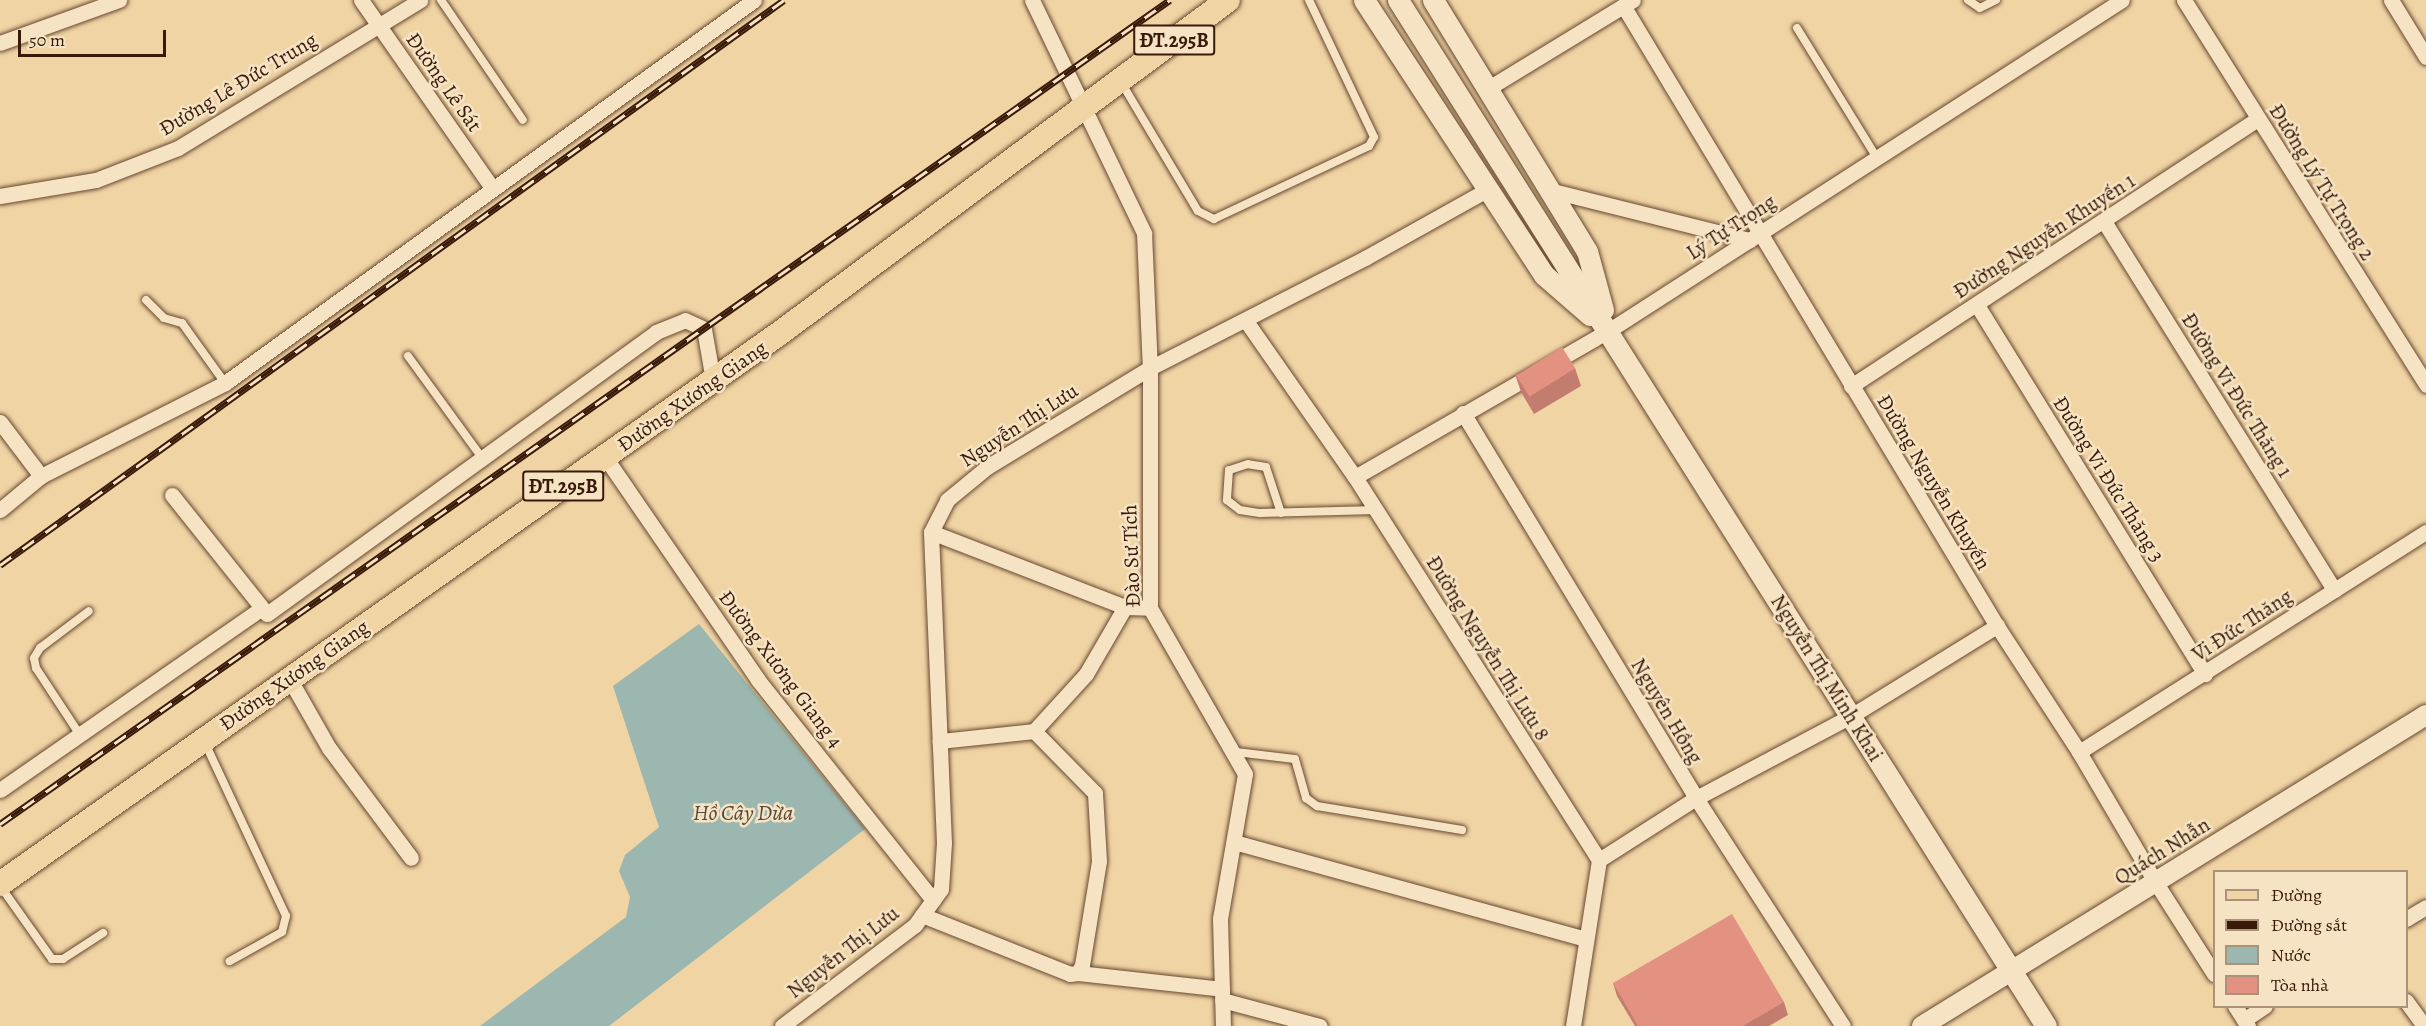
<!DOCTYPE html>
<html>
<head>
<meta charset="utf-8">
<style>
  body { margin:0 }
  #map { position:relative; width:2426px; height:1026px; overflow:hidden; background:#f0d4a4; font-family:Alegreya,serif }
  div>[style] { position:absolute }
  .water>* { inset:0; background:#9cb7af }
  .roads { filter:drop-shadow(0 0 2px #674830) drop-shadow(0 0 2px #674830) }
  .service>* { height:8px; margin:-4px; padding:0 4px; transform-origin:4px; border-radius:4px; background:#f5e3c4 }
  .minor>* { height:15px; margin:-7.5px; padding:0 7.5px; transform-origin:7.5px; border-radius:7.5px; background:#f5e3c4 }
  .tertiary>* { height:20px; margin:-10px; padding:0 10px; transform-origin:10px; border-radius:10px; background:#f5e3c4 }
  .secondary>* { height:21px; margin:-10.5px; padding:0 10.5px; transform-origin:10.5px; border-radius:10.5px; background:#f5e3c4 }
  .primary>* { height:24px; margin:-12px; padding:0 12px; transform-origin:12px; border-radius:12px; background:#f0d4a4 }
  .rail>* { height:7px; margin-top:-3.5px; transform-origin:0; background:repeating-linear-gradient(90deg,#f5e3c4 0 14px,#391a09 0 28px); box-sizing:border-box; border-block:2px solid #391a09 }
  .wall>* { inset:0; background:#c37d6f }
  .building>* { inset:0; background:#e39181; transform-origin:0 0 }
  span { translate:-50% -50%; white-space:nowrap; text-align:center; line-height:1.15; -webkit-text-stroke:5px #f5e3c4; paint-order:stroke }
  .shield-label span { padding:2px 4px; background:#f5e3c4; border:2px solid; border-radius:4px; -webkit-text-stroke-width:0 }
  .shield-label { font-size:20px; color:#391a09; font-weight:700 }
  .street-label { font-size:21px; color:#391a09 }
  .water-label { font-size:22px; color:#57493b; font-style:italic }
  .legend { position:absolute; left:2213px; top:870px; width:195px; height:138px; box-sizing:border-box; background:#f5e3c4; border:2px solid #aa9379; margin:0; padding:8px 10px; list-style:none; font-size:18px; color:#391a09 }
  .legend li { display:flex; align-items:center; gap:12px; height:30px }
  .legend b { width:30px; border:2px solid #aa9379 }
  .scale { position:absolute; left:18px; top:30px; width:148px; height:27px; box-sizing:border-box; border:3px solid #391a09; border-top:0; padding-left:8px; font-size:18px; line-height:21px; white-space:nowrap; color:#391a09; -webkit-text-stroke:4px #f5e3c4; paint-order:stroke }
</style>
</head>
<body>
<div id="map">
  <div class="water">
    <div style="clip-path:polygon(699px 624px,865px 829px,609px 1026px,480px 1026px,626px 917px,630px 897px,619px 871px,625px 855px,659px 827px,613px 686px)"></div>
  </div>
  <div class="roads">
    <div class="service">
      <div style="left:441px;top:0;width:145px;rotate:55.7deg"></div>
      <div style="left:1968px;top:0;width:14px;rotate:34deg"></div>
      <div style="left:1980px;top:8px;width:18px;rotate:-27deg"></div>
      <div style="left:1797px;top:28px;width:153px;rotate:58.4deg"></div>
      <div style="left:1121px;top:82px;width:150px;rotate:59.2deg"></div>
      <div style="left:1198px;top:211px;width:18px;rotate:27deg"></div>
      <div style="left:1214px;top:219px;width:171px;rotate:-25.2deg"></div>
      <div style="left:1369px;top:146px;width:10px;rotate:-61deg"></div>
      <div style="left:1374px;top:137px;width:152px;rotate:-115.4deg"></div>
      <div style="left:146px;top:300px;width:25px;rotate:45deg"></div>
      <div style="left:164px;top:318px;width:19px;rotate:16deg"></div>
      <div style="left:182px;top:323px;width:74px;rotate:54.4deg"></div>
      <div style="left:408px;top:356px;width:126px;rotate:54deg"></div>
      <div style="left:1281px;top:513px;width:48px;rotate:-108.1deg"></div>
      <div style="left:1266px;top:467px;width:18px;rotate:-171deg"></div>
      <div style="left:1248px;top:464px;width:20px;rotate:162deg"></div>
      <div style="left:1229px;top:470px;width:30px;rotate:94deg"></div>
      <div style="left:1227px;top:500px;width:16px;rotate:38deg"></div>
      <div style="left:1240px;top:510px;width:20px;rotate:9deg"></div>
      <div style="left:1260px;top:513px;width:116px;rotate:-1.5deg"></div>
      <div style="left:80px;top:735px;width:80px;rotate:-123.3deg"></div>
      <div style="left:36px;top:668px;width:10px;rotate:-101deg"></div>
      <div style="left:34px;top:658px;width:12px;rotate:-59deg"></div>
      <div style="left:40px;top:648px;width:61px;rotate:-37.1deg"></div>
      <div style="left:205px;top:743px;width:191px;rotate:64.9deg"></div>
      <div style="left:286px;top:916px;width:16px;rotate:104deg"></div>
      <div style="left:282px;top:932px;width:60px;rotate:150.9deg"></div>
      <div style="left:1236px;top:752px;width:59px;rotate:6.8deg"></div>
      <div style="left:1295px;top:759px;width:41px;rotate:74.2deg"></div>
      <div style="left:1306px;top:798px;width:14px;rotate:36deg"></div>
      <div style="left:1317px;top:806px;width:147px;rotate:9.4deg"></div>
      <div style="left:1px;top:887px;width:88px;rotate:54.7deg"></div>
      <div style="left:52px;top:959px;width:11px"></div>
      <div style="left:63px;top:959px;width:48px;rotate:-33deg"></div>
    </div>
    <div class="minor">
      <div style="left:361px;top:0;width:229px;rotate:55.1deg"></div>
      <div style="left:1032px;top:0;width:259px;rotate:64.3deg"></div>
      <div style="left:1144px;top:233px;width:135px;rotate:87.5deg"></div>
      <div style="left:1150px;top:368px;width:240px;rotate:90deg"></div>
      <div style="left:1150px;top:608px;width:191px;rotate:60.2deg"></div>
      <div style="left:1245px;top:774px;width:147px;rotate:99.8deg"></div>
      <div style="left:1220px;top:919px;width:107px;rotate:88.4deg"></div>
      <div style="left:2184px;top:0;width:455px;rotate:57.8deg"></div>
      <div style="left:2391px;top:0;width:67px;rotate:58.4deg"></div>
      <div style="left:1624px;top:7px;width:723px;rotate:58.93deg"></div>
      <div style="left:1997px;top:626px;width:150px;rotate:56.9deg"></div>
      <div style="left:2079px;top:752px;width:152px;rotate:59.6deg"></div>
      <div style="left:2156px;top:883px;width:108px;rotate:57.5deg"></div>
      <div style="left:0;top:43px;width:127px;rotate:-19.9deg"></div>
      <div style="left:1487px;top:89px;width:171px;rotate:-31.4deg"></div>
      <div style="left:1553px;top:191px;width:203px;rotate:14deg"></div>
      <div style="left:0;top:196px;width:97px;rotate:-9.5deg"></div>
      <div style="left:96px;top:180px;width:88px;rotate:-21.3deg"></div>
      <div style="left:178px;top:148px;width:284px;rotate:-31.4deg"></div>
      <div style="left:2105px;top:223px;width:433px;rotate:58deg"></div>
      <div style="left:1977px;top:305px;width:434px;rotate:58.3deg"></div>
      <div style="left:1246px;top:321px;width:190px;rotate:55.1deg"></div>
      <div style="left:1355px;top:477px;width:454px;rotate:57.5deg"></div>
      <div style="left:1599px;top:860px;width:168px;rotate:98.9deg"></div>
      <div style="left:1851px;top:386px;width:487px;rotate:-33.3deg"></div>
      <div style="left:1463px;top:413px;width:450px;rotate:58.8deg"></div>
      <div style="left:1696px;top:798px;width:271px;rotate:57.2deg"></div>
      <div style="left:0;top:422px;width:68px;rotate:52.8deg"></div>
      <div style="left:605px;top:457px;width:270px;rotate:55.5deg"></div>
      <div style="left:758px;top:680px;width:281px;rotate:51.5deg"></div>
      <div style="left:1355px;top:477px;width:292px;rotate:-30deg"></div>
      <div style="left:1608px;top:331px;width:611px;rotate:-32.78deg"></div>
      <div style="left:172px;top:495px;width:152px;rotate:51.4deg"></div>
      <div style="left:267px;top:614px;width:480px;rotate:-35.9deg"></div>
      <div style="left:656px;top:332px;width:31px;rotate:-22deg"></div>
      <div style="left:685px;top:320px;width:21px;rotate:25deg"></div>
      <div style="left:704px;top:329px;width:52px;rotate:80deg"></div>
      <div style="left:0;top:510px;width:53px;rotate:-39.7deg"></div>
      <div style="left:41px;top:476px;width:206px;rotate:-26.8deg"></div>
      <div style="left:225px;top:383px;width:653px;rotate:-35.9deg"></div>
      <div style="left:931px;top:532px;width:208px;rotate:21.1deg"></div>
      <div style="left:1125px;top:607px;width:25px;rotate:2deg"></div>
      <div style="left:289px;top:678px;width:81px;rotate:60.3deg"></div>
      <div style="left:329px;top:748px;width:137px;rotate:53.3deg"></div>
      <div style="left:1034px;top:731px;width:77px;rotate:-47.6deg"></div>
      <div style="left:1086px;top:674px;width:78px;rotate:-59.8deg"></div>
      <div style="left:2079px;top:752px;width:411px;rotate:-32.4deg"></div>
      <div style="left:0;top:790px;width:317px;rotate:-34.8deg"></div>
      <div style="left:1234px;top:842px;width:365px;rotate:15.4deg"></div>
      <div style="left:1599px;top:860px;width:115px;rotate:-32.6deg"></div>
      <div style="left:1696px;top:798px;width:175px;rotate:-27.9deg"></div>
      <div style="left:1851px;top:716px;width:172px;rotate:-31.7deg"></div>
      <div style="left:922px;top:915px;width:159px;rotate:21.7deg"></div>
      <div style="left:1070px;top:974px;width:8px;rotate:-7deg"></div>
      <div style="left:1078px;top:973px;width:9px;rotate:-63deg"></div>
      <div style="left:1082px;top:965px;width:105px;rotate:-80.7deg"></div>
      <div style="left:1099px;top:861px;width:68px;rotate:-93.4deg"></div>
      <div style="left:1095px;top:793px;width:87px;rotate:-134.5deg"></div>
      <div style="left:1034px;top:731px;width:95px;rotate:173.9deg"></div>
      <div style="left:2406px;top:919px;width:23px;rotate:-31deg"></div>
      <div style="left:1078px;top:973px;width:145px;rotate:6.3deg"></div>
      <div style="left:1222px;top:1000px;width:101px;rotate:14.9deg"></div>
      <div style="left:2406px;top:1001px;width:31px;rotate:54deg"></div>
      <div style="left:2235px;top:1006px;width:24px;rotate:57deg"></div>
      <div style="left:2244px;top:1020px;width:25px;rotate:-34deg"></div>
      <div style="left:782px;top:1026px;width:167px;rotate:-37.2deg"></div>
      <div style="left:915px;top:925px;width:44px;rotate:-54.2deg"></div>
      <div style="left:941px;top:889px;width:46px;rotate:-86.3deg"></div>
      <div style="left:944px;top:843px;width:311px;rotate:-92.4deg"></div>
      <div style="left:931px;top:532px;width:36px;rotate:-63deg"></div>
      <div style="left:947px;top:500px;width:52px;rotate:-39.5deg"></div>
      <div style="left:987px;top:467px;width:191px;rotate:-31.3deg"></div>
      <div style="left:1150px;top:368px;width:242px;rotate:-27.1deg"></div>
      <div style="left:1365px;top:258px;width:143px;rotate:-29.2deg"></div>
    </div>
    <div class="tertiary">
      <div style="left:1922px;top:1026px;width:592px;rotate:-31.68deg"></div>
    </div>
    <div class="secondary">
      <div style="left:1364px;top:0;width:329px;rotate:56.8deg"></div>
      <div style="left:1544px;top:275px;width:61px;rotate:41deg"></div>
      <div style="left:1398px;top:0;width:1213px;rotate:57.72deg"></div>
      <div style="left:1433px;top:0;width:294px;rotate:58.5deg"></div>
      <div style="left:1587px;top:251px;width:61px;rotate:74.8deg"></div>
    </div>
    <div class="primary">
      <div style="left:0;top:884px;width:955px;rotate:-35.24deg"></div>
      <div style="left:780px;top:333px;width:558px;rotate:-36.62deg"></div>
    </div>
  </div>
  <div class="rail">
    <div style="left:0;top:565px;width:966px;rotate:-35.78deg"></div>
    <div style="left:0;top:824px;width:1431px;rotate:-35.16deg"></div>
  </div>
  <div class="wall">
    <div style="clip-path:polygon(1575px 368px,1581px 386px,1534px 414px,1521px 392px,1515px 374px)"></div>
    <div style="clip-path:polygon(1613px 983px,1784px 1002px,1788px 1015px,1769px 1026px,1635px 1026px,1617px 996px)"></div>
  </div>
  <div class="building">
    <div style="left:1562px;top:347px;width:25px;height:54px;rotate:58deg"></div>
    <div style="clip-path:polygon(1732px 914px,1784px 1002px,1743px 1026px,1638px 1026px,1613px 983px)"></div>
  </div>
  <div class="shield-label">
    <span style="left:1174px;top:40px">ĐT.295B</span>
    <span style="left:563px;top:486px">ĐT.295B</span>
  </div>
  <div class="street-label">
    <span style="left:444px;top:82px;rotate:55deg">Đường Lê Sát</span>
    <span style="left:238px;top:84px;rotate:-31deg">Đường Lê Đức Trung</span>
    <span style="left:2322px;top:182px;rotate:58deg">Đường Lý Tự Trọng 2</span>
    <span style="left:1731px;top:227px;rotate:-33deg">Lý Tự Trọng</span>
    <span style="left:2044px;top:236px;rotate:-33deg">Đường Nguyễn Khuyến 1</span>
    <span style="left:2237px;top:395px;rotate:58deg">Đường Vi Đức Thăng 1</span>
    <span style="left:692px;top:396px;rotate:-35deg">Đường Xương Giang</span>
    <span style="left:1019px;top:425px;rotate:-33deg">Nguyễn Thị Lưu</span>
    <span style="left:2109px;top:479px;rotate:58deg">Đường Vi Đức Thăng 3</span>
    <span style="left:1934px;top:482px;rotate:59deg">Đường Nguyễn Khuyến</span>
    <span style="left:1131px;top:556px;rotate:-92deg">Đào Sư Tích</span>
    <span style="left:2242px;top:625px;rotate:-33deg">Vi Đức Thăng</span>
    <span style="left:1488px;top:648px;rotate:58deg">Đường Nguyễn Thị Lưu 8</span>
    <span style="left:781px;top:669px;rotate:53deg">Đường Xương Giang 4</span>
    <span style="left:294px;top:675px;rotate:-35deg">Đường Xương Giang</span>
    <span style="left:1827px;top:678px;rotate:58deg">Nguyễn Thị Minh Khai</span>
    <span style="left:1667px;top:711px;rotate:59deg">Nguyên Hồng</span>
    <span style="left:2162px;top:851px;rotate:-32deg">Quách Nhẫn</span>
    <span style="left:843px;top:952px;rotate:-38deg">Nguyễn Thị Lưu</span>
  </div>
  <div class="water-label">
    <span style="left:743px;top:814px">Hồ Cây Dừa</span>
  </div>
  <ul class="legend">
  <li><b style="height:8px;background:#f0d4a4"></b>Đường</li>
  <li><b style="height:8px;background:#391a09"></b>Đường sắt</li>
  <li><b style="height:16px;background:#9cb7af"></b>Nước</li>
  <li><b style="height:16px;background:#e39181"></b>Tòa nhà</li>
  </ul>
  <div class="scale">50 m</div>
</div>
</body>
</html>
